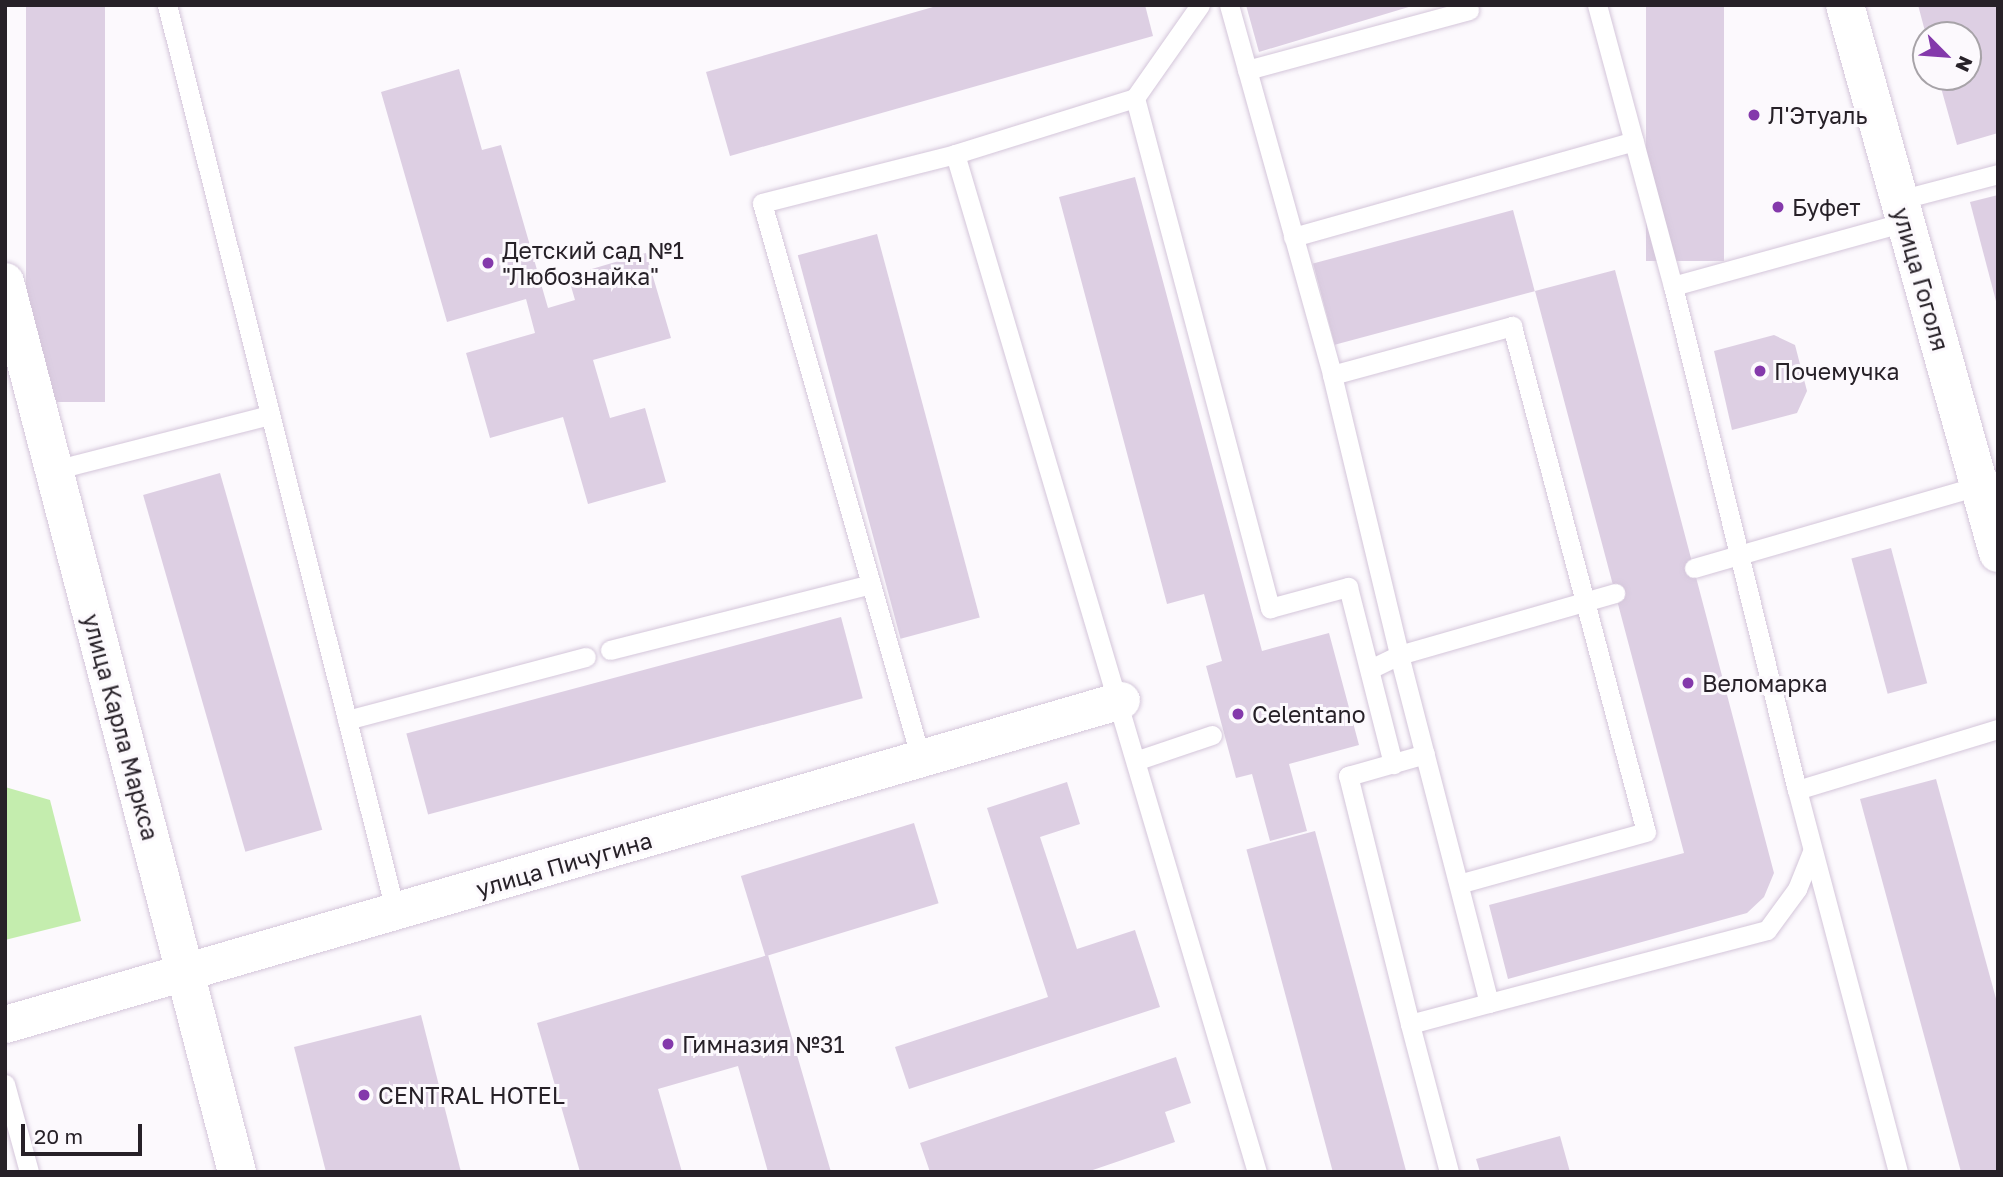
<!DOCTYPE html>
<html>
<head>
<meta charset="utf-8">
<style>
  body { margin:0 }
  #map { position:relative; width:2003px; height:1177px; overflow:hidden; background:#fcf9fd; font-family:"Golos Text",sans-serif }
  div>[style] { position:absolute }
  .green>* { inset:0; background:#c4edae }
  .building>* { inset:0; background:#ddcfe3; transform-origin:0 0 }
  .roads { filter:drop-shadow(0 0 2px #d4c6da) drop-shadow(0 0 2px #d4c6da) }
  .lane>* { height:19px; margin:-9.5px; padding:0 9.5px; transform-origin:9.5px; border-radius:9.5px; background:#fff }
  .street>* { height:37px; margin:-18.5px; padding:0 18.5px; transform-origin:18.5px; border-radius:18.5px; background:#fff }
  .secondary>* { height:38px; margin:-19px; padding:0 19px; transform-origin:19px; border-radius:19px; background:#fff }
  .dots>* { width:19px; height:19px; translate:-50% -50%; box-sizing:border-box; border:4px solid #fcf9fd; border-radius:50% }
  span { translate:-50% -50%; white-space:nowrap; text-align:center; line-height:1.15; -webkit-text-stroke:6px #fcf9fd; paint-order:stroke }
  .poi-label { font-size:23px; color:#272128 }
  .left { translate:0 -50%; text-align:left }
  .street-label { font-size:23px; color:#272128 }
  .frame { position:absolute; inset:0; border:7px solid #272128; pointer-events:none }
  .north { position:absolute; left:1912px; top:21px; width:70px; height:70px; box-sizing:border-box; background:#fcf9fd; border:2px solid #a7a3a8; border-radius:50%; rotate:115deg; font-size:19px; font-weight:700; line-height:28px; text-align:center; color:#272128 }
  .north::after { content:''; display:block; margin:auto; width:24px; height:32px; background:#8439ab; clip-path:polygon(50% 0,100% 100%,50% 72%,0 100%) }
  .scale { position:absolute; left:21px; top:1124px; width:121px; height:32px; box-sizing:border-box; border:4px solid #272128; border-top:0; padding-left:9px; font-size:21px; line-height:24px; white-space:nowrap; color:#272128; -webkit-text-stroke:5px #fcf9fd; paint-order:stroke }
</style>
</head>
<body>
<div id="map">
  <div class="green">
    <div style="clip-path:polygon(5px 787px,50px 800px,81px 921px,5px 940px)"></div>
  </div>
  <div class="building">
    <div style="left:26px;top:5px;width:79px;height:397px"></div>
    <div style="clip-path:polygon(940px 5px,1145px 5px,1153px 36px,730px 156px,706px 72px)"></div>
    <div style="clip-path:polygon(1246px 5px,1412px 5px,1412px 6px,1259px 52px)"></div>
    <div style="left:1646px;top:5px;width:78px;height:256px"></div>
    <div style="clip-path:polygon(1918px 5px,1998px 5px,1998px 133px,1957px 145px,1938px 77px,1968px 77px,1968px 35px,1926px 35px)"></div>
    <div style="clip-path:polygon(459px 69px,482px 150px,501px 145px,548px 308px,575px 300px,568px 276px,646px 253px,671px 338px,593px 360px,610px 418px,645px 408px,666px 482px,588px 504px,563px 417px,490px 438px,466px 353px,535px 333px,526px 299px,447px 322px,381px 92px)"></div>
    <div style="clip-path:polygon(1135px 177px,1262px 651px,1329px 633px,1359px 745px,1289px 764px,1307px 831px,1270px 841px,1252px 774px,1236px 778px,1206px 666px,1222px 661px,1204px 594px,1167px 604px,1059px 197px)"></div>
    <div style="clip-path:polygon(1998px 195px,1998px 305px,1997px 305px,1970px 202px)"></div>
    <div style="left:1513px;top:210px;width:84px;height:207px;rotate:75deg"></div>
    <div style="left:877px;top:234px;width:397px;height:82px;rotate:75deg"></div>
    <div style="clip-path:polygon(1615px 270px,1774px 873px,1764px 897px,1747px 913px,1508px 979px,1489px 905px,1684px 853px,1535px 291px)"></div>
    <div style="clip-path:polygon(1774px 335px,1795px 345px,1807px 391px,1797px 413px,1732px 430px,1714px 351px)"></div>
    <div style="left:220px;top:473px;width:371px;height:80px;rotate:74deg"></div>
    <div style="left:1891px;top:548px;width:140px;height:41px;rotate:75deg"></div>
    <div style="left:841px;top:617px;width:84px;height:450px;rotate:75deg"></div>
    <div style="clip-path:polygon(1936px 779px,1998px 1006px,1998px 1172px,1961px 1172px,1860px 799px)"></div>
    <div style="clip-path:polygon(1067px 782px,1080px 824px,1040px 837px,1077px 949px,1135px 930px,1160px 1007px,909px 1089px,895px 1047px,1048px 997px,987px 808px)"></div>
    <div style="left:914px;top:823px;width:84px;height:181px;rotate:73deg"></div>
    <div style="left:1315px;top:831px;width:353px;height:71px;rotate:75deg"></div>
    <div style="clip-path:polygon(768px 955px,831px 1172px,768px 1172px,738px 1066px,658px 1089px,682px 1172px,580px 1172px,537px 1023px)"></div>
    <div style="clip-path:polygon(421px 1015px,461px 1172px,326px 1172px,294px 1047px)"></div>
    <div style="clip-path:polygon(1176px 1057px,1191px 1103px,1165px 1112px,1175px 1142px,1087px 1172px,930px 1172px,920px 1143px)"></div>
    <div style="clip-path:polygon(1560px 1136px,1570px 1172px,1480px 1172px,1476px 1159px)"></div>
  </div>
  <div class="roads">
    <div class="lane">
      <div style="left:167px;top:5px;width:937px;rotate:75.86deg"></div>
      <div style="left:1200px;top:5px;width:113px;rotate:125deg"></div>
      <div style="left:1135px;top:98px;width:528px;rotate:75.17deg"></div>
      <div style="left:1270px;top:608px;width:81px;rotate:-15.1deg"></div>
      <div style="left:1348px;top:587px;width:183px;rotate:75.7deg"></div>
      <div style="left:1229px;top:5px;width:384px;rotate:74.4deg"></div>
      <div style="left:1332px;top:375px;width:288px;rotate:76.5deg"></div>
      <div style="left:1399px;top:655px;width:32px;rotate:154deg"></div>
      <div style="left:1597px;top:5px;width:291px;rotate:74.9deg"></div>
      <div style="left:1673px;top:286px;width:519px;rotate:76.18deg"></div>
      <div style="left:1247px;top:70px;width:230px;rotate:-15.1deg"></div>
      <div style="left:955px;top:154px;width:1062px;rotate:73.48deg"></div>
      <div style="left:1899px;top:200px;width:102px;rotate:-14.7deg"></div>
      <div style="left:1293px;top:237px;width:354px;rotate:-15.7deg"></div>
      <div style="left:1673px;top:286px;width:242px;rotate:-15.4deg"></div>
      <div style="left:1332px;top:375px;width:187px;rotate:-15.2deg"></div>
      <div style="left:1512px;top:326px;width:523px;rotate:75.17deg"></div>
      <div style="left:1646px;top:832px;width:194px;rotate:164.5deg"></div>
      <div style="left:54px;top:470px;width:223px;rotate:-14.3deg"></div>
      <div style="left:1694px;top:568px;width:316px;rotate:-16.1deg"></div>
      <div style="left:610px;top:650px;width:269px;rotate:-14.2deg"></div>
      <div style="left:347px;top:720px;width:247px;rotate:-14.8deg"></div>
      <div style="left:921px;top:759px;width:578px;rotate:-105.96deg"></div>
      <div style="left:762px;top:203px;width:199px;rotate:-14.2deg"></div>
      <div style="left:955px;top:154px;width:189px;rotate:-17.3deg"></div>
      <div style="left:1138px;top:760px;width:78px;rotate:-18.7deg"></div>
      <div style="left:1489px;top:1003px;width:287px;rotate:-14.7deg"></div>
      <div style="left:1767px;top:930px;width:51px;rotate:-53.8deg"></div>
      <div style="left:1797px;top:889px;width:40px;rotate:-68deg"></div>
      <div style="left:1410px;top:1024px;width:256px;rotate:-104deg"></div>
      <div style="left:1348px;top:776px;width:80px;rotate:-15.9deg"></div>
      <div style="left:5px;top:1084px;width:91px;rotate:74.7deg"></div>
      <div style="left:1449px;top:1172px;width:153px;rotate:-104.8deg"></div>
      <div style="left:1410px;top:1024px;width:82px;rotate:-14.9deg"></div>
      <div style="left:1489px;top:1003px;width:359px;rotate:-104.5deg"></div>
      <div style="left:1399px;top:655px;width:225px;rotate:-16deg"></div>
      <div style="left:1898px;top:1172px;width:395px;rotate:-104.8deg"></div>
      <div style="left:1797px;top:790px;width:210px;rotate:-16.9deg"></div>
    </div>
    <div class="street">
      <div style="left:5px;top:1024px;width:1162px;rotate:-16.19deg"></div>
    </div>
    <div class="secondary">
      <div style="left:1845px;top:5px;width:569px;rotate:74.4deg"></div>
      <div style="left:5px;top:282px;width:920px;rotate:75.39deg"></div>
    </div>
  </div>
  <div class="dots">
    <div style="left:1754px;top:115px;background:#8439ab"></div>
    <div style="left:1778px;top:207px;background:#8439ab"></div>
    <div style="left:488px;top:263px;background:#8439ab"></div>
    <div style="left:1760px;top:371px;background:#8439ab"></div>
    <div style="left:1688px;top:683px;background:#8439ab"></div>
    <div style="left:1238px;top:714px;background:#8439ab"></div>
    <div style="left:668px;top:1044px;background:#8439ab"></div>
    <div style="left:364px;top:1095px;background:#8439ab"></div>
  </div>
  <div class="poi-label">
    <span class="left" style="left:1768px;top:115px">Л'Этуаль</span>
    <span class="left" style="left:1792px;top:207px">Буфет</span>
    <span class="left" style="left:502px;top:263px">Детский cад №1<br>"Любознайка"</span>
    <span class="left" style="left:1774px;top:371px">Почемучка</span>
    <span class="left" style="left:1702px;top:683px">Веломарка</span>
    <span class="left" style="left:1252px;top:714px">Celentano</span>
    <span class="left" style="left:682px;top:1044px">Гимназия №31</span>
    <span class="left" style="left:378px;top:1095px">СENTRAL HOTEL</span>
  </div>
  <div class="street-label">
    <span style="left:1921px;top:279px;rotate:74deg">улица Гоголя</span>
    <span style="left:121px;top:727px;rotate:75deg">улица Карла Маркса</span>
    <span style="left:564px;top:864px;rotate:-16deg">улица Пичугина</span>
  </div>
  <div class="frame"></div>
  <div class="north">N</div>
  <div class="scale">20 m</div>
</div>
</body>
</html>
